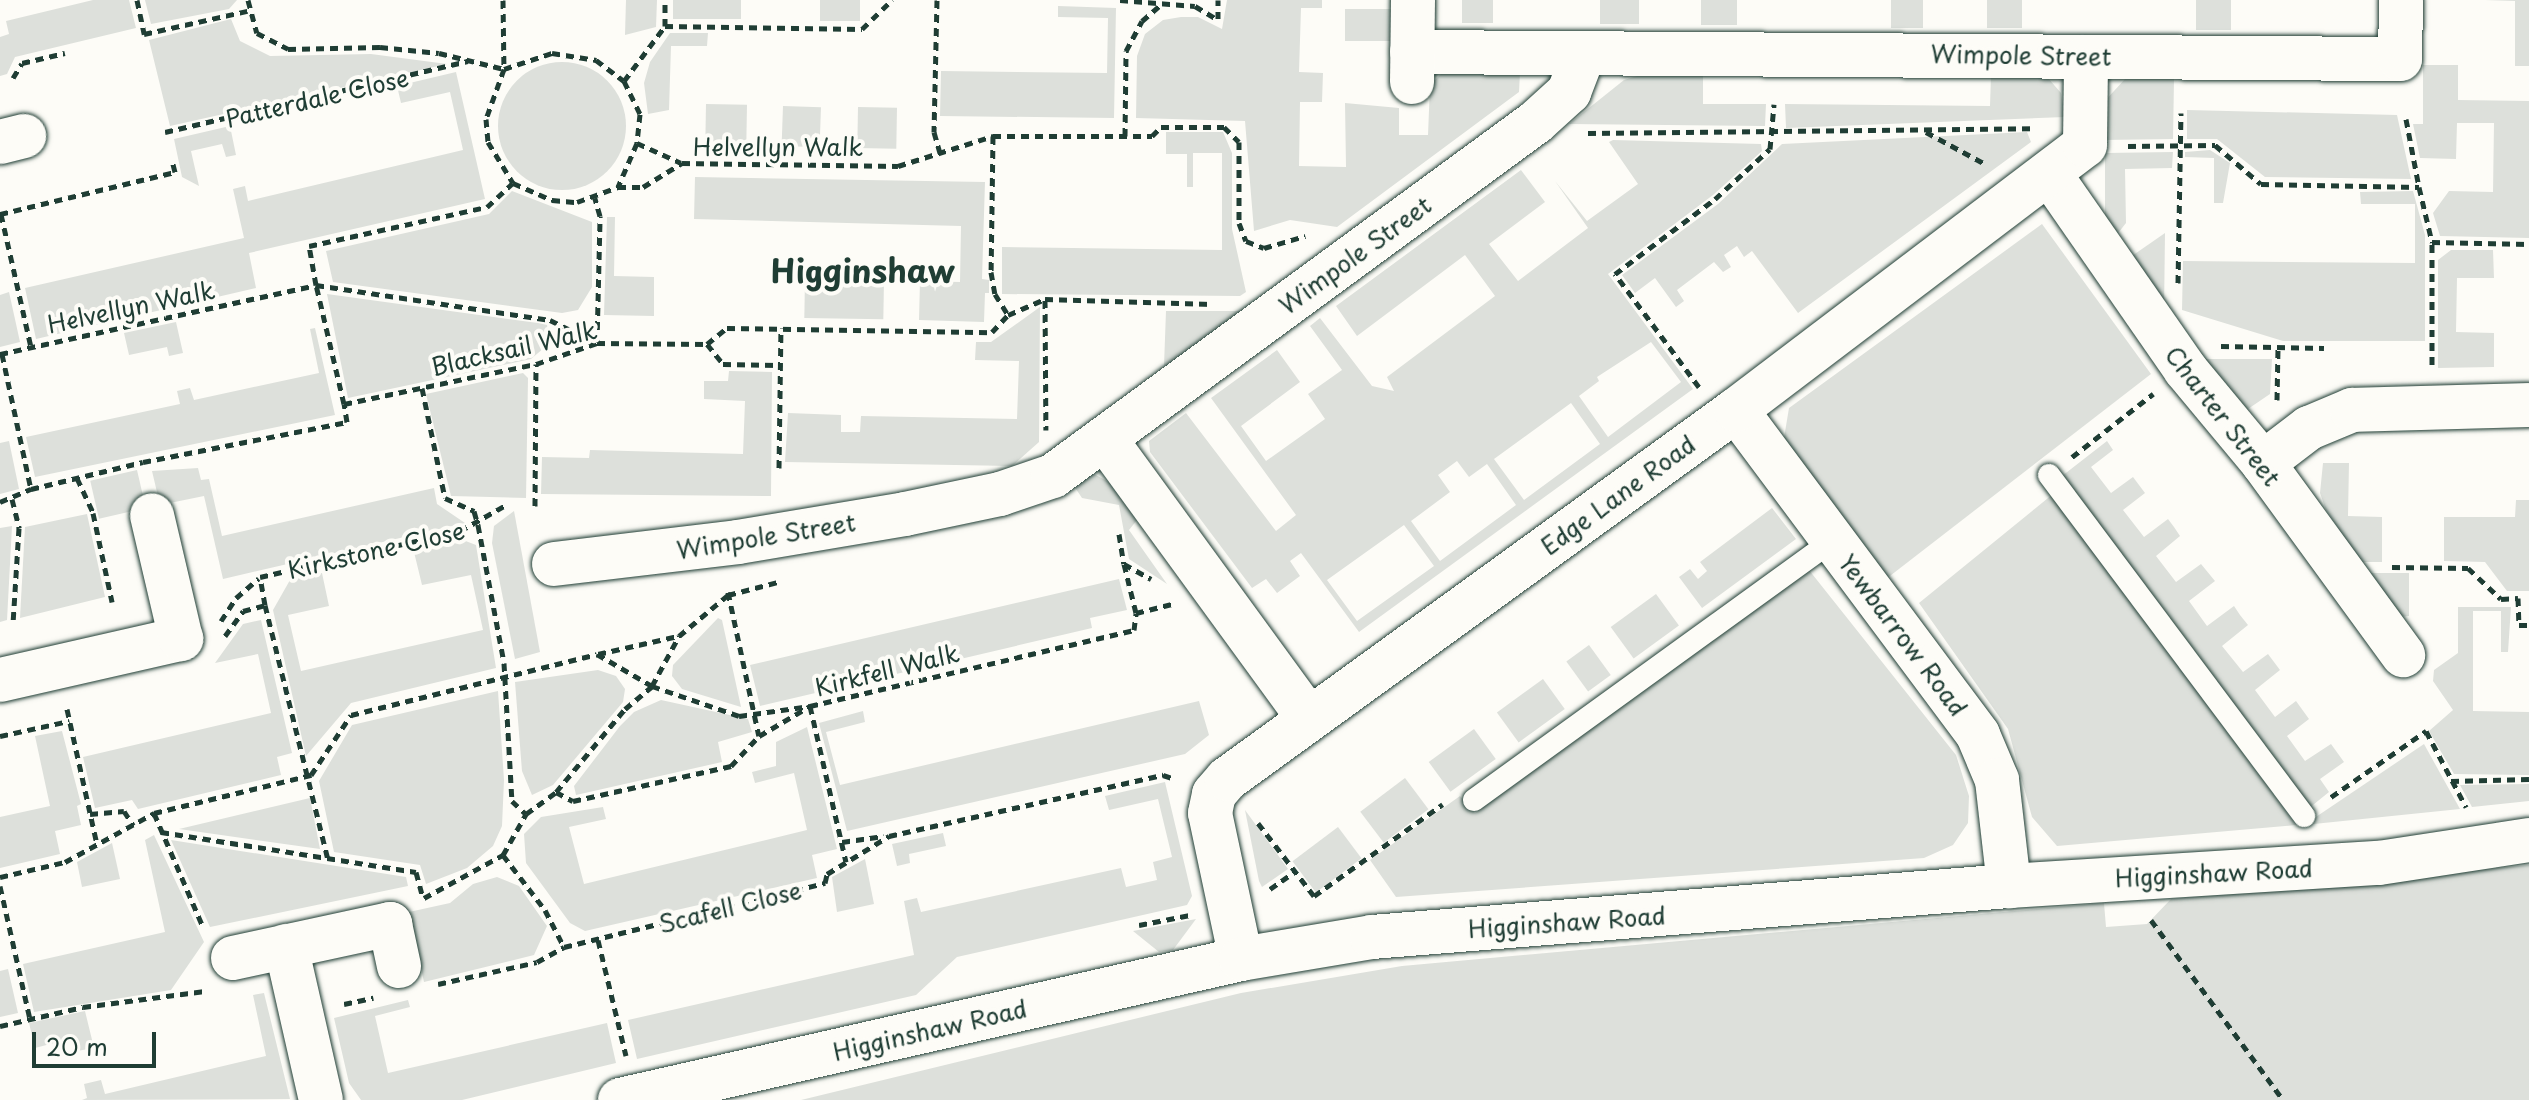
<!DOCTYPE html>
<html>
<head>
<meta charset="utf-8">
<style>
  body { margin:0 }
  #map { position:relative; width:2529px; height:1100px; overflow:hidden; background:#fdfcf7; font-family:"Playpen Sans",sans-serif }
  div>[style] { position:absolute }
  .green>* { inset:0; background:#dde0db; transform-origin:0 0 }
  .round { border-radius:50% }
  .path>* { height:5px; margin-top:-2.5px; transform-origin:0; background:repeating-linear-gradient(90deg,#1f3d34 0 8px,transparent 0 14px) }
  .roads { filter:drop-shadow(0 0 2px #1f3d34) drop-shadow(0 0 2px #1f3d34) }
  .lane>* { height:22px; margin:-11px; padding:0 11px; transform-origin:11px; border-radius:11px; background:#fdfcf7 }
  .street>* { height:44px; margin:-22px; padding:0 22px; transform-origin:22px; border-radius:22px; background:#fdfcf7 }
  span { translate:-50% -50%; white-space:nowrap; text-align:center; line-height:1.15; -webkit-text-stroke:8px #fdfcf7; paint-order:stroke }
  .street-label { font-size:24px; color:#1f3d34 }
  .district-label { font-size:32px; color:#1f3d34; font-weight:700 }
  .scale { position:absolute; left:32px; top:1032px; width:124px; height:36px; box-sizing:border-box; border:4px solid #1f3d34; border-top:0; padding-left:10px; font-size:24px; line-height:28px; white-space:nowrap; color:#1f3d34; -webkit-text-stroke:6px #fdfcf7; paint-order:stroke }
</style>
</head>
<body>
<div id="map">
  <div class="green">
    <div style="clip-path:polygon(93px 0,129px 0,136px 28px,15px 57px,7px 74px,0 76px,0 37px,9px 34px,6px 21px)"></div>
    <div style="clip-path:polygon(145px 0,237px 0,229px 9px,151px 24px)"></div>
    <div style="clip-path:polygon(626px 0,657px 0,656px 27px,625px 35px)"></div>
    <div style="left:673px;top:0;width:68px;height:19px"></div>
    <div style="left:820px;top:0;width:40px;height:21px"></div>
    <div style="clip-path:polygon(1227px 0,1322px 0,1322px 8px,1301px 8px,1299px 72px,1323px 73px,1322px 102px,1300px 102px,1299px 166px,1346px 167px,1345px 103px,1399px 108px,1399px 135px,1428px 135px,1430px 85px,1443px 72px,1520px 72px,1519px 92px,1337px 227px,1290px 220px,1254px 231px,1245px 121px,1136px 118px,1137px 56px,1145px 34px,1163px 20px,1181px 17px,1198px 17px,1222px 29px)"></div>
    <div style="left:1462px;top:0;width:31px;height:23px"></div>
    <div style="left:1600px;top:0;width:39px;height:24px"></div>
    <div style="left:1701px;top:0;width:36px;height:25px"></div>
    <div style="left:1891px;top:0;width:32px;height:28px"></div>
    <div style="left:1987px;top:0;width:35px;height:28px"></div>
    <div style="left:2196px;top:0;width:35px;height:30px"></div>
    <div style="clip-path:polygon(2485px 0,2529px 0,2529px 66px,2515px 66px,2515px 1px)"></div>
    <div style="clip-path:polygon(1058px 6px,1116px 8px,1114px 118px,940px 116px,941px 71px,1107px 73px,1108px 18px,1058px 17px)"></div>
    <div style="left:1345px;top:9px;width:49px;height:32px"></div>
    <div style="clip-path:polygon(231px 19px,240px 41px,270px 56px,371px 54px,447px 64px,170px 126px,149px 40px)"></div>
    <div style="clip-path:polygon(670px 33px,708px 33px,707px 46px,671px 46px,669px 110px,648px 114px,644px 83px,650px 62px)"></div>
    <div class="round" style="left:498px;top:62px;width:128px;height:128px"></div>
    <div style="clip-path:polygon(2423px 65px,2458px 65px,2458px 100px,2529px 101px,2529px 238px,2440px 236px,2433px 213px,2449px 191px,2493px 192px,2494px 123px,2457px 123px,2456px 159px,2420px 158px,2413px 124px,2423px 124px)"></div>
    <div style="clip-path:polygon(456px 72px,485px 199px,249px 253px,256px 288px,36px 339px,25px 288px,244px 238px,233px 189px,245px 186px,248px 201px,463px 150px,450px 92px,401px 103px,397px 86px)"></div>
    <div style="clip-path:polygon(1703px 73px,1703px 104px,1766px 104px,1765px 126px,1569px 124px,1624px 80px,1644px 74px)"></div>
    <div style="clip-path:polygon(1991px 75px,2048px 78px,2061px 93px,2065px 117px,1786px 128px,1785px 104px,1990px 106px)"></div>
    <div style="clip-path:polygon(2125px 79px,2174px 79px,2173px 139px,2103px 140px,2103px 103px)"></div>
    <div style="left:706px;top:104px;width:41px;height:40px;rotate:1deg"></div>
    <div style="left:783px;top:106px;width:38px;height:40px;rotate:2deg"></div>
    <div style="left:858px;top:107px;width:39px;height:41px;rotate:1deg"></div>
    <div style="clip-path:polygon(2187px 110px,2397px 115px,2411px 179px,2265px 177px,2217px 139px,2187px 139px)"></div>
    <div style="clip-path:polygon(230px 126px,236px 155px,226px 157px,222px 144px,191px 151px,199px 186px,182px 177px,174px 139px)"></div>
    <div style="clip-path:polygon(1166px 132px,1223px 132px,1232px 153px,1232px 229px,1246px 292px,1240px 296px,1002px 294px,1002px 247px,1222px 250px,1222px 153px,1193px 153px,1193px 187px,1187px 187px,1187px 154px,1166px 154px)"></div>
    <div style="clip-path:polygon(2027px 132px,2031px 142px,1798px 313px,1752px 251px,1744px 257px,1737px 246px,1724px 255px,1731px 267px,1723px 272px,1714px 262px,1677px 290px,1684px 301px,1676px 307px,1655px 278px,1635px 293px,1622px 275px,1718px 204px,1782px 144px)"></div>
    <div style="clip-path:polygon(evenodd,1613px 140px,1761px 144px,1762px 151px,1713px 195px,1608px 274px,1693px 389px,1359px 632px,1301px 553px,1290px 561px,1300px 576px,1277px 593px,1266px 579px,1252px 588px,1150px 452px,1149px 441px,1186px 413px,1276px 531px,1296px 515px,1211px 398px,1277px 350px,1300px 382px,1241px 426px,1266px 461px,1325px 419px,1308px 394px,1342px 370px,1310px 326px,1320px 318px,1372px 386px,1394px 391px,1387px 377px,1495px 296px,1465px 255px,1357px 336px,1336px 306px,1521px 170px,1545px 202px,1489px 244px,1518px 281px,1588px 228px,1555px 181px,1587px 221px,1638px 184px,1609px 142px,1613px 140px,1651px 342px,1681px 382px,1608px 437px,1579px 396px,1599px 381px,1597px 377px,1651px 342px,1613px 140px,1571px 403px,1600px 444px,1524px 500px,1494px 459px,1571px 403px,1613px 140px,1457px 461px,1469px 477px,1487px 464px,1516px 505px,1440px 561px,1411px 521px,1450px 492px,1438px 475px,1457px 461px,1613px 140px,1404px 525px,1434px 566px,1357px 621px,1327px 580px,1404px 525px)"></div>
    <div style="clip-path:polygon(2210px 150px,2230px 163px,2223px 203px,2214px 203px,2214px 158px,2185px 157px,2185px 152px)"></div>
    <div style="clip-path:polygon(2173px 152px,2172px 168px,2125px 169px,2126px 223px,2115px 237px,2105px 227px,2105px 153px)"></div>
    <div style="clip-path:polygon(695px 177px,985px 182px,982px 279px,989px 280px,989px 293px,985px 293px,984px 322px,919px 320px,920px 281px,960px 282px,961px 226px,694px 219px)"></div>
    <div style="clip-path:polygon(512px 191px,592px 222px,592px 287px,578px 310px,562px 313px,333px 282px,326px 251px,489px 214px)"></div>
    <div style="clip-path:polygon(2413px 191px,2425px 235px,2425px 341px,2283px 341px,2182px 310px,2183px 261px,2415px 263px,2415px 204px,2361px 204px,2360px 192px)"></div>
    <div style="clip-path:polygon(607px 217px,615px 217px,614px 276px,654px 277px,654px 316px,604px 315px)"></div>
    <div style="clip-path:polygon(2042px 224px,2151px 374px,1886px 579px,1783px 444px,1789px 408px)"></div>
    <div style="clip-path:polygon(2165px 233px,2164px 312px,2129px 258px)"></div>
    <div style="clip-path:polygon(2451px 250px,2493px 250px,2494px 278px,2457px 278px,2456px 332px,2494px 333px,2494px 367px,2438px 368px,2438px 260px)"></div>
    <div style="left:805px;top:279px;width:79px;height:39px;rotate:1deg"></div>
    <div style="clip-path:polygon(9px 292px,20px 342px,0 347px,0 295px)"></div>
    <div style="clip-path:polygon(327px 294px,538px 323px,547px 325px,551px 342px,531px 359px,348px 398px)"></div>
    <div style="clip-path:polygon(1040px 307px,1039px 442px,1012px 466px,785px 462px,788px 413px,841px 415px,841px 432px,860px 432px,861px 416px,1017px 419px,1019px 361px,975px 360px,976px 342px,991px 342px)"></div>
    <div style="clip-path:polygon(1166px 311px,1246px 311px,1173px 367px,1164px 366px)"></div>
    <div style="clip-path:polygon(176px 322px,183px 353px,169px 356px,167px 347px,129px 355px,124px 333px)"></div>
    <div style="clip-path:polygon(315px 328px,335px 415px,35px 477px,26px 437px,180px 404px,177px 391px,190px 388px,194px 400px,319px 373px,310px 329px)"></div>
    <div style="clip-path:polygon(2200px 359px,2272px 359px,2270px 394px,2245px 411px)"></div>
    <div style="clip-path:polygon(729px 371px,772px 372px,771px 496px,541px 494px,542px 457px,589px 458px,590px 450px,743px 454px,745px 401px,704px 399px,704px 381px,728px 381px)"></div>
    <div style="clip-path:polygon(523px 373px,528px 378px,526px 498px,451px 496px,426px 394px)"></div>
    <div style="clip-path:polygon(9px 441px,19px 489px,0 494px,0 443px)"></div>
    <div style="clip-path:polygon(2107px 441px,2113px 450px,2091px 467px,2111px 493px,2133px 477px,2145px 493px,2123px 510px,2144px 537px,2168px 519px,2174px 527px,2180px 536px,2156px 556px,2176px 582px,2201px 564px,2215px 581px,2189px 601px,2207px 626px,2234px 606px,2240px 615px,2248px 625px,2222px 646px,2243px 672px,2268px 654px,2280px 670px,2255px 690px,2275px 717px,2296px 701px,2309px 719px,2287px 736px,2305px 761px,2331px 744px,2344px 762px,2320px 779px,2329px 792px,2308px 809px,2062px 476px)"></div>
    <div style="clip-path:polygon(2323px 463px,2349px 463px,2348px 516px,2382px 517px,2382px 562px,2361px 562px,2326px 510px,2320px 493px)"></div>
    <div style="clip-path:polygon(198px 468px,201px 480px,209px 479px,222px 536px,434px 488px,437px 504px,465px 523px,223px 579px,204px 496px,160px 505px,152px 471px)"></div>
    <div style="left:137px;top:470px;width:39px;height:48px;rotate:77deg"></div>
    <div style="clip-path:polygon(1094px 474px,1116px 486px,1137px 520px,1129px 530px,1167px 584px,1129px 559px,1119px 505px,1082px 498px,1072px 483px)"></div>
    <div style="clip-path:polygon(2053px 494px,2296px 825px,2057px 846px,2032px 817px,2008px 729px,1919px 603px)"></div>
    <div style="clip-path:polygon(2516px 500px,2529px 500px,2529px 591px,2507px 591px,2485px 562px,2444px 561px,2444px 517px,2515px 517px)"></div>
    <div style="clip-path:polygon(1772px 508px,1796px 539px,1702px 608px,1679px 577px,1690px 569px,1698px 579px,1707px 571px,1700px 562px)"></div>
    <div style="clip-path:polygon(514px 511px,540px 652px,515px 659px,492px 543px,494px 526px)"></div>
    <div style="clip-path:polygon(87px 514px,105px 597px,20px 618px,25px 527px)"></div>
    <div style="clip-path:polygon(12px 526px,7px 620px,0 622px,0 528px)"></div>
    <div style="clip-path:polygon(463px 540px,476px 545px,496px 668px,351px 703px,306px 756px,273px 610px,290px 580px,322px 573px,329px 606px,288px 615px,301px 671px,483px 630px,471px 575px,422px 585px,414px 552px)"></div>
    <div style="clip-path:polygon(1809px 570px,1956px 755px,1969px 796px,1968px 823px,1953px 845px,1924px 858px,1396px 897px,1370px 860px,1460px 796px,1475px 813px)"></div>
    <div style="clip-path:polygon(2359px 573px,2409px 573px,2409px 616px,2399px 617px)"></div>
    <div style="clip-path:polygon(1119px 579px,1127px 610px,1090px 618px,1092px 628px,760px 706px,750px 665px)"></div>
    <div style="left:1656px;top:594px;width:39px;height:56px;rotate:54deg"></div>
    <div style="clip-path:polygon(2458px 607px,2511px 607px,2508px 652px,2501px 652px,2501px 611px,2473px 611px,2473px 711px,2529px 712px,2529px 775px,2454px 774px,2429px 731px,2453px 710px,2433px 681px,2434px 670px,2458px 653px)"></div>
    <div style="clip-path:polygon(718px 618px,722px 620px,741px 707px,682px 689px,672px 676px,673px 665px)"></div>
    <div style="clip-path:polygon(261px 620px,292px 753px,277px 757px,281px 775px,138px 809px,132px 800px,95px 808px,83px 757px,271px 713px,258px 654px,215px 663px,243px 624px)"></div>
    <div style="left:1589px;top:645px;width:37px;height:28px;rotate:54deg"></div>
    <div style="clip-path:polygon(598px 670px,616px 676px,625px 689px,623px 702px,553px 785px,532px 795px,522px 771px,515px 682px)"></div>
    <div style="left:1543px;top:679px;width:37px;height:57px;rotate:54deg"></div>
    <div style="clip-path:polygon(498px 691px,504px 780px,502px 826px,493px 846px,467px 868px,426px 884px,420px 865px,334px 852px,319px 781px,352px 725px)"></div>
    <div style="clip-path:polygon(661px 700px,748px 719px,752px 732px,718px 742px,722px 762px,576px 795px,574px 786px,620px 726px,634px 712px)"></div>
    <div style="clip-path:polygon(1199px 701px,1209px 735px,1185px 754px,847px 831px,819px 723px,863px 711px,865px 722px,826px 732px,840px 785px)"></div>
    <div style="clip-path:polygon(807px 727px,837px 849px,812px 855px,817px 878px,585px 931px,570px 923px,526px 863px,524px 834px,541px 817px,603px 807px,606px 819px,569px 827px,584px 884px,807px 830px,794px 773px,755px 783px,752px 772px,776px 766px,776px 742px)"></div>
    <div style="left:1474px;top:729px;width:37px;height:56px;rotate:54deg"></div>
    <div style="clip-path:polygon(62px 731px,81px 804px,77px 806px,81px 825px,55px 831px,60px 854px,0 868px,0 817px,50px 806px,35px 736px)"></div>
    <div style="clip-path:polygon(2424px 744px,2460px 809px,2304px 825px)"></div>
    <div style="left:1405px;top:778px;width:39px;height:56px;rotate:53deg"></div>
    <div style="clip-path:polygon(1165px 782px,1192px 896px,1187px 905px,957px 957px,916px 995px,637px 1059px,628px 1020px,914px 955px,904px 901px,917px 898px,921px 912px,1121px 868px,1126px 887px,1157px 880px,1153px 862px,1172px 857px,1158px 799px,1109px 810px,1105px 796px)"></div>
    <div style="clip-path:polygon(2529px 784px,2529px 801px,2472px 807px,2460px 785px)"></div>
    <div style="clip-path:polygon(310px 798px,320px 849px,179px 829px)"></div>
    <div style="clip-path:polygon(1245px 810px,1288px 869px,1262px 887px,1259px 881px)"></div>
    <div style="left:1338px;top:827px;width:39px;height:57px;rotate:53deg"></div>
    <div style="clip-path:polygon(943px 833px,946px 846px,909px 854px,910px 863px,897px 866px,892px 844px)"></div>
    <div style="clip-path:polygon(154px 835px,204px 942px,171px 990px,34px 1012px,23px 964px,165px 932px,145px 840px)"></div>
    <div style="clip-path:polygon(171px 840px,406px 877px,408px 886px,210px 927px)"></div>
    <div style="clip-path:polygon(112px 843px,120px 879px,82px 887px,77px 862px)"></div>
    <div style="clip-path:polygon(865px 859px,874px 904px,837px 912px,832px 877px)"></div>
    <div style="clip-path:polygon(2529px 865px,2529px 1100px,801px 1100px,1241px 993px,1402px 966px,2104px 903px,2106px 927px,2147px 924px,2171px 899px)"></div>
    <div style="clip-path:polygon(497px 877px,519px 886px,547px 926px,534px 955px,424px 982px,409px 912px,450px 903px,473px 884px)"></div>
    <div style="clip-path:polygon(1196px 919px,1173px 950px,1159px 952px,1133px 931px)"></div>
    <div style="clip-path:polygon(8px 969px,18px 1013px,0 1017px,0 971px)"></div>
    <div style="clip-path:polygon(264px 993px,290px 1099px,82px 1100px,87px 1098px,84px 1084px,101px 1080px,105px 1094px,266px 1056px,253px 995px)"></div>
    <div style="clip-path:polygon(408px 1000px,410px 1007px,375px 1016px,388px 1073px,607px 1023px,616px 1063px,462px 1100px,361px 1100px,349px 1083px,334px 1018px)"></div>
    <div style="clip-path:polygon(85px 1011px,94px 1048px,77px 1051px,73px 1038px,35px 1048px,29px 1023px)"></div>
  </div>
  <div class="path">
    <div style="left:137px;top:0;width:35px;rotate:78deg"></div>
    <div style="left:144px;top:34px;width:106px;rotate:-12.6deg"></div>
    <div style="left:248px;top:0;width:34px;rotate:75deg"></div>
    <div style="left:257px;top:33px;width:35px;rotate:27deg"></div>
    <div style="left:288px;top:49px;width:92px;rotate:-1.2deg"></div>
    <div style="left:380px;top:47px;width:59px;rotate:5.8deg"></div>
    <div style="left:439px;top:53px;width:67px;rotate:13.8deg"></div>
    <div style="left:504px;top:69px;width:51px;rotate:-18.4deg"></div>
    <div style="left:552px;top:53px;width:45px;rotate:9deg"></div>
    <div style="left:596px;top:60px;width:35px;rotate:37deg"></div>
    <div style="left:624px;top:81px;width:37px;rotate:64deg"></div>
    <div style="left:640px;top:114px;width:29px;rotate:96deg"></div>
    <div style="left:637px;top:143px;width:48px;rotate:113.4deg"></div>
    <div style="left:503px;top:0;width:69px;rotate:89.2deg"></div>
    <div style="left:504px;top:69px;width:53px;rotate:109.8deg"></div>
    <div style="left:486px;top:119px;width:23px;rotate:85deg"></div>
    <div style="left:488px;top:142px;width:48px;rotate:58.6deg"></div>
    <div style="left:937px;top:0;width:132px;rotate:91.3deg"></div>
    <div style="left:934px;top:132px;width:22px;rotate:74deg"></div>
    <div style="left:1120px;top:0;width:75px;rotate:4.6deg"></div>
    <div style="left:1195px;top:6px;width:27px;rotate:31deg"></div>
    <div style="left:1218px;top:19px;width:19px;rotate:-90deg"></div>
    <div style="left:665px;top:26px;width:26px;rotate:-90deg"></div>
    <div style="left:13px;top:78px;width:17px;rotate:-59deg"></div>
    <div style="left:22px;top:63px;width:44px;rotate:-13.1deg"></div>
    <div style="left:624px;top:81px;width:69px;rotate:-53.3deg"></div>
    <div style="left:665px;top:26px;width:197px;rotate:0.9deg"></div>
    <div style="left:862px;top:29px;width:42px;rotate:-44deg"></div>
    <div style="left:2406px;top:119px;width:69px;rotate:79.2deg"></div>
    <div style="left:165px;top:132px;width:311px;rotate:-13.2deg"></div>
    <div style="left:1926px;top:132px;width:69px;rotate:28.4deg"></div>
    <div style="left:1588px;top:133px;width:446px;rotate:-0.6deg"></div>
    <div style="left:993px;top:136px;width:136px;rotate:90.8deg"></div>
    <div style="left:991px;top:272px;width:22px;rotate:80deg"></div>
    <div style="left:995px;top:294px;width:25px;rotate:58deg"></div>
    <div style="left:1125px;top:136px;width:85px;rotate:-89.3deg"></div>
    <div style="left:1126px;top:51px;width:34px;rotate:-62deg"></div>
    <div style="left:1142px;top:21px;width:28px;rotate:-41deg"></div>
    <div style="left:637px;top:143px;width:48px;rotate:24.4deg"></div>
    <div style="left:2128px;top:146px;width:87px;rotate:-0.7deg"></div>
    <div style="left:2215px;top:145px;width:60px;rotate:40.3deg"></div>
    <div style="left:2261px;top:184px;width:158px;rotate:1.1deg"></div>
    <div style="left:2419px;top:187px;width:57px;rotate:76.7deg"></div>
    <div style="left:2432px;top:242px;width:97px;rotate:1.2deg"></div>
    <div style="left:0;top:214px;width:180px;rotate:-13.5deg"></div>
    <div style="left:175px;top:172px;width:12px;rotate:-104deg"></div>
    <div style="left:1px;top:214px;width:136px;rotate:77.3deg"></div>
    <div style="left:2178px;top:283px;width:170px;rotate:-89deg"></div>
    <div style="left:1045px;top:300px;width:130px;rotate:89.6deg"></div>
    <div style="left:707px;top:344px;width:26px;rotate:51deg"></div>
    <div style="left:723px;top:364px;width:57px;rotate:1deg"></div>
    <div style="left:2221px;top:346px;width:103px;rotate:1.1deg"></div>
    <div style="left:0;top:354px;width:323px;rotate:-12.3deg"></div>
    <div style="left:316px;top:285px;width:40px;rotate:-100deg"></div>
    <div style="left:309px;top:246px;width:182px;rotate:-12.4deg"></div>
    <div style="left:487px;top:207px;width:35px;rotate:-43deg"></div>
    <div style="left:513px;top:183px;width:43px;rotate:23.6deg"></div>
    <div style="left:552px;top:200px;width:25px;rotate:5deg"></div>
    <div style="left:577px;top:202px;width:44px;rotate:-20.1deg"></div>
    <div style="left:618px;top:187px;width:25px"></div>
    <div style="left:643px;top:187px;width:46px;rotate:-31.6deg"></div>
    <div style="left:682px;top:163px;width:216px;rotate:0.8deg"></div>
    <div style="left:898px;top:166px;width:100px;rotate:-17.5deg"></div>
    <div style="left:993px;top:136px;width:159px"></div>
    <div style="left:1152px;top:136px;width:13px;rotate:-45deg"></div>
    <div style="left:1161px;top:127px;width:63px"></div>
    <div style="left:1224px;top:127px;width:21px;rotate:45deg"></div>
    <div style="left:1239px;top:142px;width:81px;rotate:90deg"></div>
    <div style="left:1239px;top:223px;width:19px;rotate:69deg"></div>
    <div style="left:1246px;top:241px;width:19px;rotate:21deg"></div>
    <div style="left:1264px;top:248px;width:43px;rotate:-16.3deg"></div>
    <div style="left:2px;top:354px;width:138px;rotate:77.9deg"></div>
    <div style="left:2432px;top:365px;width:123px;rotate:-90deg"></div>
    <div style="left:1699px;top:387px;width:141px;rotate:-126.6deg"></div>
    <div style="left:1615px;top:274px;width:125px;rotate:-36.9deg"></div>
    <div style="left:1715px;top:199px;width:74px;rotate:-42.3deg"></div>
    <div style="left:1770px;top:149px;width:45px;rotate:-84.9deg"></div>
    <div style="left:422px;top:388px;width:112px;rotate:78.2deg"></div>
    <div style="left:445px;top:498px;width:32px;rotate:24deg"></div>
    <div style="left:474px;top:511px;width:15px;rotate:74deg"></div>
    <div style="left:478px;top:525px;width:140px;rotate:79.3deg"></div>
    <div style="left:504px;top:663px;width:138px;rotate:86.7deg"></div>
    <div style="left:512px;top:801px;width:19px;rotate:43deg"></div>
    <div style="left:2277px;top:400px;width:53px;rotate:-88.9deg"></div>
    <div style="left:344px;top:404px;width:122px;rotate:-103.2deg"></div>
    <div style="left:316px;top:285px;width:237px;rotate:8.5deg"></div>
    <div style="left:550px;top:320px;width:52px;rotate:26.1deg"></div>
    <div style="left:597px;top:343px;width:127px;rotate:-88.6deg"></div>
    <div style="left:600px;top:216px;width:19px;rotate:-106deg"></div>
    <div style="left:2072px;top:457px;width:103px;rotate:-37.9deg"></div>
    <div style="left:779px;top:468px;width:140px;rotate:-89.2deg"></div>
    <div style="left:77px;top:478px;width:38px;rotate:65deg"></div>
    <div style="left:93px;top:513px;width:91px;rotate:77.9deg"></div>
    <div style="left:12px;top:499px;width:30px;rotate:76deg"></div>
    <div style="left:19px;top:528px;width:96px;rotate:93.6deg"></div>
    <div style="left:0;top:502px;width:34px;rotate:-23deg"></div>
    <div style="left:31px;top:489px;width:115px;rotate:-13.6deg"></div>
    <div style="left:143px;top:462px;width:208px;rotate:-11.1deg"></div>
    <div style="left:347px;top:422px;width:18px;rotate:-99deg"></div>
    <div style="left:344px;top:404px;width:196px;rotate:-11.8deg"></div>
    <div style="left:536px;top:364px;width:65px;rotate:-19deg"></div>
    <div style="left:597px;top:343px;width:110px;rotate:0.5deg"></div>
    <div style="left:707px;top:344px;width:26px;rotate:-39deg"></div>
    <div style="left:727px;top:328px;width:265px;rotate:0.9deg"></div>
    <div style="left:992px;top:332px;width:23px;rotate:-47deg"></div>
    <div style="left:1008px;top:315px;width:40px;rotate:-23.4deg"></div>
    <div style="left:1045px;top:299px;width:167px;rotate:1.7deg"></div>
    <div style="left:535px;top:506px;width:142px;rotate:-89.6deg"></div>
    <div style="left:1119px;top:534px;width:30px;rotate:81deg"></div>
    <div style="left:1124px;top:564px;width:31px;rotate:29deg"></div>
    <div style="left:1124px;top:564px;width:50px;rotate:76.2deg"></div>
    <div style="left:2392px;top:567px;width:76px;rotate:0.8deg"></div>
    <div style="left:2468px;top:568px;width:45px;rotate:43.2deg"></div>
    <div style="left:2501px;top:599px;width:17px;rotate:-3deg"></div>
    <div style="left:2518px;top:598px;width:27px;rotate:88deg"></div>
    <div style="left:2519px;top:625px;width:10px"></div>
    <div style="left:728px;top:592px;width:147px;rotate:77.9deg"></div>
    <div style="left:265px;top:605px;width:262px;rotate:76.1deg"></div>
    <div style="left:221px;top:621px;width:27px;rotate:-57deg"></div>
    <div style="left:236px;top:598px;width:30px;rotate:-41deg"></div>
    <div style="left:225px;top:636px;width:31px;rotate:-54deg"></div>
    <div style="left:243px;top:611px;width:23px;rotate:-15deg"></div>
    <div style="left:265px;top:605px;width:28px;rotate:-100deg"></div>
    <div style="left:260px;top:577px;width:205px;rotate:-13deg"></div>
    <div style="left:460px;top:531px;width:51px;rotate:-29.6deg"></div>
    <div style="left:598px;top:654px;width:82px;rotate:-12.7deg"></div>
    <div style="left:67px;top:709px;width:138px;rotate:77.5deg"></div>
    <div style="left:0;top:736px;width:71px;rotate:-12.3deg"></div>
    <div style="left:2451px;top:781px;width:78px;rotate:-1.5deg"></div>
    <div style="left:556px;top:792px;width:19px;rotate:28deg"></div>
    <div style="left:573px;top:801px;width:162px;rotate:-12.5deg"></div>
    <div style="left:731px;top:766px;width:41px;rotate:-47deg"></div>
    <div style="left:759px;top:736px;width:59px;rotate:-30.5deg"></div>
    <div style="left:810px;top:706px;width:333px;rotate:-13.2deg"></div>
    <div style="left:1134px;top:630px;width:17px;rotate:-83deg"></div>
    <div style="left:1136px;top:613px;width:37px;rotate:-14deg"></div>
    <div style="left:2331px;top:797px;width:116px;rotate:-34.8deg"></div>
    <div style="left:2426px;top:731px;width:86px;rotate:62.2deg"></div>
    <div style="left:154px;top:813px;width:124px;rotate:66.7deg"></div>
    <div style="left:90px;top:814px;width:34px;rotate:-5deg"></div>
    <div style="left:124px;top:811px;width:17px;rotate:57deg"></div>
    <div style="left:1258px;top:823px;width:92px;rotate:52.5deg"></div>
    <div style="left:1314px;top:896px;width:158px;rotate:-35.5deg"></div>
    <div style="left:161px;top:832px;width:258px;rotate:8.9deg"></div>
    <div style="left:416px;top:872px;width:23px;rotate:75deg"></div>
    <div style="left:842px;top:842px;width:42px;rotate:-8.1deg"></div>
    <div style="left:503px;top:855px;width:69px;rotate:52.6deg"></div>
    <div style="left:545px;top:910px;width:42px;rotate:62.8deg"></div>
    <div style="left:0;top:877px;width:67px;rotate:-13deg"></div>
    <div style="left:65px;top:862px;width:102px;rotate:-28.8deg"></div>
    <div style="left:154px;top:813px;width:162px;rotate:-13.6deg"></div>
    <div style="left:311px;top:775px;width:72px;rotate:-56.3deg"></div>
    <div style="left:351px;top:715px;width:253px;rotate:-13.9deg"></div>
    <div style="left:597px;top:654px;width:64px;rotate:30.2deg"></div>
    <div style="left:652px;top:686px;width:92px;rotate:19deg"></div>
    <div style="left:739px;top:716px;width:72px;rotate:-8deg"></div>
    <div style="left:810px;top:706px;width:160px;rotate:77deg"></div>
    <div style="left:0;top:886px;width:136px;rotate:77.3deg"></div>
    <div style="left:1270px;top:889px;width:29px;rotate:-35deg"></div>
    <div style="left:424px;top:898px;width:90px;rotate:-28.6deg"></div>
    <div style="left:503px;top:855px;width:47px;rotate:-60.7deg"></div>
    <div style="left:526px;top:814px;width:37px;rotate:-36deg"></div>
    <div style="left:556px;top:792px;width:108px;rotate:-50.3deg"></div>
    <div style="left:625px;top:709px;width:35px;rotate:-40deg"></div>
    <div style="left:652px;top:686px;width:57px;rotate:-61.6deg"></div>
    <div style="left:679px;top:636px;width:64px;rotate:-39.9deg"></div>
    <div style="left:728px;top:595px;width:52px;rotate:-14.6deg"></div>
    <div style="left:2151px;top:920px;width:223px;rotate:53.7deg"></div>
    <div style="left:1139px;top:925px;width:52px;rotate:-11.1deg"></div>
    <div style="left:598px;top:940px;width:119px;rotate:76.4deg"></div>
    <div style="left:438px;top:984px;width:101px;rotate:-12.5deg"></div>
    <div style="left:537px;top:962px;width:31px;rotate:-29deg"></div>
    <div style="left:564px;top:947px;width:269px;rotate:-13.8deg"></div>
    <div style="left:825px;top:883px;width:9px;rotate:-77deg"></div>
    <div style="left:827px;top:874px;width:73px;rotate:-31.5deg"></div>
    <div style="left:889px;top:836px;width:281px;rotate:-12.6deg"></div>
    <div style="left:1163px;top:775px;width:13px;rotate:18deg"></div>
    <div style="left:344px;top:1004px;width:30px;rotate:-12deg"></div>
    <div style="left:0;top:1026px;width:85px;rotate:-12.9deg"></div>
    <div style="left:83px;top:1007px;width:123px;rotate:-7.5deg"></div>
  </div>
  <div class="roads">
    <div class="lane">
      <div style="left:2049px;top:475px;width:426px;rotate:53.2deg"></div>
      <div style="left:1474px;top:800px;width:442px;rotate:-35.9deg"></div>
    </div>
    <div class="street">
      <div style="left:1412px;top:52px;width:988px;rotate:0.41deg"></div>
      <div style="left:2400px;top:59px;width:59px;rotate:-89deg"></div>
      <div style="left:1412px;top:82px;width:82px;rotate:-89.3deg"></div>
      <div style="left:0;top:142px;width:25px;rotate:-14deg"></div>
      <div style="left:2049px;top:173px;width:239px;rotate:55.2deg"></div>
      <div style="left:2185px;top:369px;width:122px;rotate:50.3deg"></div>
      <div style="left:2263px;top:463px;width:238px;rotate:53.9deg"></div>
      <div style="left:1736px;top:410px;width:405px;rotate:53.3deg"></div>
      <div style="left:1978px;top:735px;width:49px;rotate:67.1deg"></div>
      <div style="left:1997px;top:780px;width:107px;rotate:83.5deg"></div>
      <div style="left:1105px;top:439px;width:344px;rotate:53.9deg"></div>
      <div style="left:2263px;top:463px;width:58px;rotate:-37.3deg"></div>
      <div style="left:2309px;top:428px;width:47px;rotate:-22.7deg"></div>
      <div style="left:2352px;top:410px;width:177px;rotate:-1.6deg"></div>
      <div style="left:554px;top:564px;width:185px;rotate:-6.8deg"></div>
      <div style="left:738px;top:542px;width:169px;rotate:-9.5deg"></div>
      <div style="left:905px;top:514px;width:97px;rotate:-11.9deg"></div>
      <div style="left:1000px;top:494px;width:56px;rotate:-18.8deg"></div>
      <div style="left:1053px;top:476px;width:599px;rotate:-36.24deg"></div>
      <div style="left:1536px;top:122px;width:45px;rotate:-42.3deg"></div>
      <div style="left:1569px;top:92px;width:40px;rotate:-69deg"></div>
      <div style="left:0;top:680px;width:186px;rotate:-12.8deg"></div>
      <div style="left:181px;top:639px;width:127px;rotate:-103.2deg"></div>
      <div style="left:286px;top:946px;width:158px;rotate:77.2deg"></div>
      <div style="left:233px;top:958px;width:161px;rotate:-12.2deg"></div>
      <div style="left:390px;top:924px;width:43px;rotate:77.9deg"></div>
      <div style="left:1241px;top:959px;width:149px;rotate:-102deg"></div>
      <div style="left:1210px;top:813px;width:19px;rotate:-78deg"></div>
      <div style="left:1214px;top:794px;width:20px;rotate:-49deg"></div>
      <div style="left:1227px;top:779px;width:629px;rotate:-35.94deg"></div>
      <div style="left:1736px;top:410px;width:438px;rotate:-37.2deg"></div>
      <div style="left:2085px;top:145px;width:88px;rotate:-89.3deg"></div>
      <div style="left:620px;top:1100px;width:637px;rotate:-12.79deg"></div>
      <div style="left:1241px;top:959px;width:133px;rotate:-9.5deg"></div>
      <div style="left:1372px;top:937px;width:639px;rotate:-4.58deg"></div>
      <div style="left:2009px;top:886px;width:371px;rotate:-3.6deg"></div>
      <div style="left:2379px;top:863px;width:152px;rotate:-8.7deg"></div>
    </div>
  </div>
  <div class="street-label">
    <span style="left:2021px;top:55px;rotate:1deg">Wimpole Street</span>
    <span style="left:317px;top:98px;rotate:-13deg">Patterdale Close</span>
    <span style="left:778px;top:147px">Helvellyn Walk</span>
    <span style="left:1355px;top:255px;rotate:-36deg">Wimpole Street</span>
    <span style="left:131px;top:307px;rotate:-12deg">Helvellyn Walk</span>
    <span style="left:514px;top:348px;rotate:-13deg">Blacksail Walk</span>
    <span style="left:2223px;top:416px;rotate:52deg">Charter Street</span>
    <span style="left:1618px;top:495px;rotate:-36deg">Edge Lane Road</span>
    <span style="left:766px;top:536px;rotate:-9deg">Wimpole Street</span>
    <span style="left:376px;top:550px;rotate:-13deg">Kirkstone Close</span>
    <span style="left:1903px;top:635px;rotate:53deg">Yewbarrow Road</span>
    <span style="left:887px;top:670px;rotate:-14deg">Kirkfell Walk</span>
    <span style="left:2214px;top:873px;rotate:-3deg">Higginshaw Road</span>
    <span style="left:730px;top:907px;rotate:-14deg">Scafell Close</span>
    <span style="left:1567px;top:922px;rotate:-4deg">Higginshaw Road</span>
    <span style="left:930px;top:1030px;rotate:-13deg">Higginshaw Road</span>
  </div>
  <div class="district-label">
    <span style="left:863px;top:270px">Higginshaw</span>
  </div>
  <div class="scale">20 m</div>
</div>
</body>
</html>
